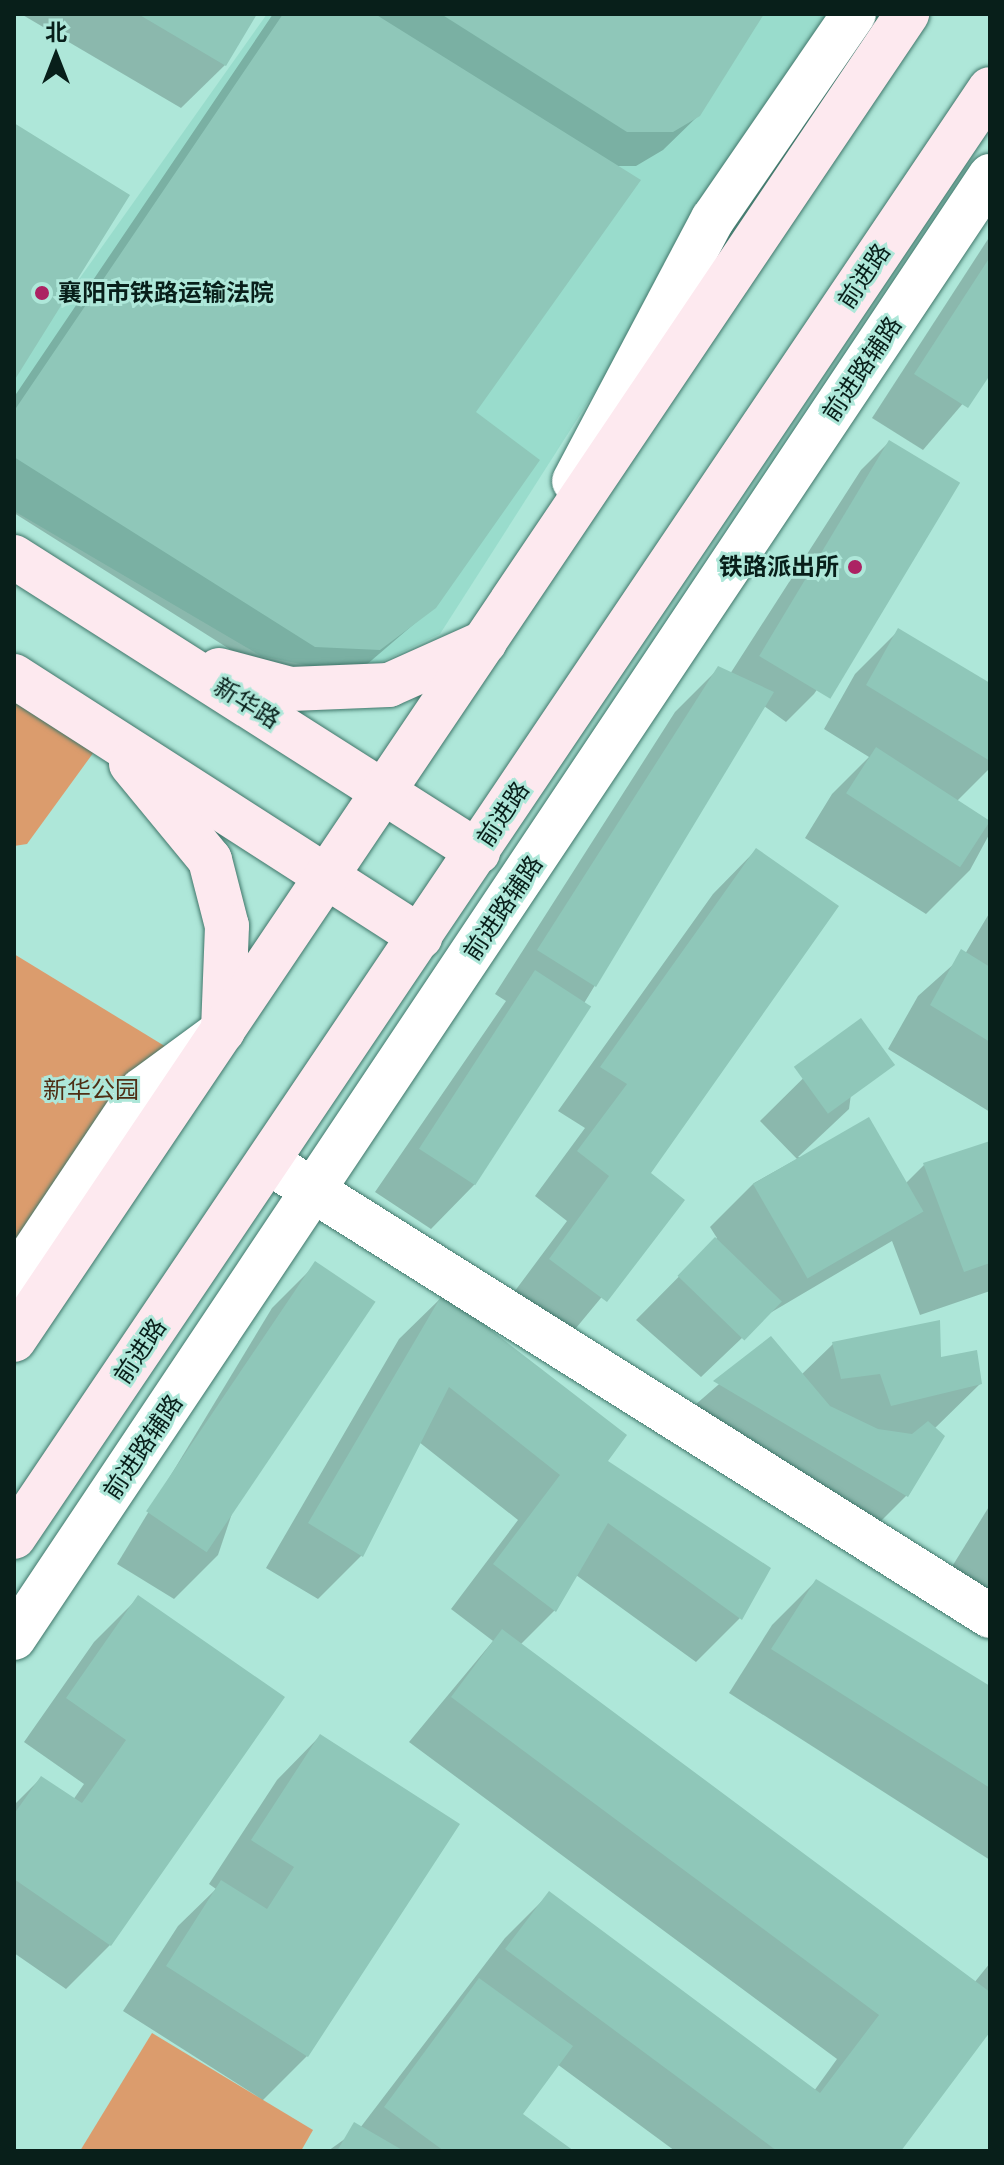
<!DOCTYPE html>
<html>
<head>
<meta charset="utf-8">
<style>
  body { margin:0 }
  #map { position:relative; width:1004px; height:2165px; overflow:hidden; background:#aee7d9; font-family:Mulish,"Noto Sans SC",sans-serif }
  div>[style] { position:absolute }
  .built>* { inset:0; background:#99dccc }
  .green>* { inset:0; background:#db9c6d }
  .shadow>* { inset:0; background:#0003 }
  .building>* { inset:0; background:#8fc7b9; transform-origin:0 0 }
  .roads { filter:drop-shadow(0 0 2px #40766a) drop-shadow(0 0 2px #40766a) }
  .minor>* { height:44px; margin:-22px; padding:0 22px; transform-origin:22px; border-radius:22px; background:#fff }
  .tertiary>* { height:44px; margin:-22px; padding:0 22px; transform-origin:22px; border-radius:22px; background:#fff }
  .secondary>* { height:44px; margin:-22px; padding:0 22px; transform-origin:22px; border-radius:22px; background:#fde9ef }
  .dots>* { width:22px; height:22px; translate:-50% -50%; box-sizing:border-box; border:4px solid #aee7d9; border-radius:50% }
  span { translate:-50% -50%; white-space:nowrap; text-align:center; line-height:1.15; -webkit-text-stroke:6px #aee7d9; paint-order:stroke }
  .street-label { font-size:24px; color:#081f1a }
  .poi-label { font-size:24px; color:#081f1a; font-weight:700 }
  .left { translate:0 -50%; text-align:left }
  .right { translate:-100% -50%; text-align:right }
  .park-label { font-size:24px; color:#4e2e14 }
  .frame { position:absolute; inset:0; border:16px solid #081f1a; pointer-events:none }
  .north { position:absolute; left:16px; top:16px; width:80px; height:80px; -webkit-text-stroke:6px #aee7d9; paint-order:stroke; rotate:0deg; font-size:22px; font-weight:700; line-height:32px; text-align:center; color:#081f1a }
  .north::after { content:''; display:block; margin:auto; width:28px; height:36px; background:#081f1a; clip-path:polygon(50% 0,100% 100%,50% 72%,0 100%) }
</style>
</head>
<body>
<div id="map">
  <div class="built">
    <div style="clip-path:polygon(267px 14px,836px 14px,440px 634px,377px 664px,320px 668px,261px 656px,14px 511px,14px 371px)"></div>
  </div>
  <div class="green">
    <div style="clip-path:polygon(14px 676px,107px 734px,27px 844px,14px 846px)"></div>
    <div style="clip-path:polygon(14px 954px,199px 1067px,14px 1340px)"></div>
    <div style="clip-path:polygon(152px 2033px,313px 2130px,301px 2151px,80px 2151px)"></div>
  </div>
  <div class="shadow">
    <div style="clip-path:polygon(21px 14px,255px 14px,225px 65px,181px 108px)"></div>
    <div style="clip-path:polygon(273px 14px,761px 14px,699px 115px,663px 150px,636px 166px,615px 166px,473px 412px,435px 606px,344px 684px,280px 681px,14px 513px,14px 397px)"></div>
    <div style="clip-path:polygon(14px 126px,127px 195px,14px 378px)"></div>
    <div style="clip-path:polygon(990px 236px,990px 372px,923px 450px,872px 418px)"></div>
    <div style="clip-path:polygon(889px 442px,957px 484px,814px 694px,786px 722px,764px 706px,474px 1185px,431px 1229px,375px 1192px,506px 1001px,495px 994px,675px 712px,719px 668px,730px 674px,861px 470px)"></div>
    <div style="clip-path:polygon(898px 631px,990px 686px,990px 768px,956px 802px,990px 824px,990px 833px,970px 870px,926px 914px,805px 838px,832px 794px,869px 757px,824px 729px,855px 674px)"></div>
    <div style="clip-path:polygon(756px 850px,648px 1174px,682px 1200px,562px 1345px,506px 1303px,567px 1221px,535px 1196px,585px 1128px,558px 1111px,713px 894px)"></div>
    <div style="clip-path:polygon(990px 912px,990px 1112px,888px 1049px,918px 996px,965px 954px)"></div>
    <div style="clip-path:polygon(861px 1021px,849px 1109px,798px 1157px,906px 1183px,924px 1165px,990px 1143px,990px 1291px,920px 1315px,892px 1241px,765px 1316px,701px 1377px,636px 1320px,717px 1238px,710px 1227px,754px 1183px,797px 1159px,760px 1121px)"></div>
    <div style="clip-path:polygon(316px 1264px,218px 1555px,174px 1599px,117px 1564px,272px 1308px)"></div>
    <div style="clip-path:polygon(443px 1296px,605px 1461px,740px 1618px,696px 1662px,576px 1575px,555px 1610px,520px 1645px,974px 1983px,990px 1963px,990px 2029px,898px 2151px,675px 2151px,557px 2064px,520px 2114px,570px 2151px,328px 2151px,360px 2128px,505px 1938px,549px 1894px,814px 2091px,837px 2059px,409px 1742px,493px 1641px,451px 1609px,518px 1520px,419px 1442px,362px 1555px,318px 1599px,266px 1568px,399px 1339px)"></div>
    <div style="clip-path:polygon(771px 1339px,801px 1375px,833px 1344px,939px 1359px,980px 1384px,934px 1429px,907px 1495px,863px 1539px,672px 1425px)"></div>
    <div style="clip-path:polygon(990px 1505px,990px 1608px,945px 1578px)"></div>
    <div style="clip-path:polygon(816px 1581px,990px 1688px,990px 1860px,729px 1693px,772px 1625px)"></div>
    <div style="clip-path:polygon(138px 1598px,110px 1945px,66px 1989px,14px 1953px,14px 1805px,41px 1778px,73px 1800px,84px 1784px,24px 1742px,94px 1642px)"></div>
    <div style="clip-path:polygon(320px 1736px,307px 2056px,263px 2100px,123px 2011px,178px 1926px,216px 1889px,209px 1884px,277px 1780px)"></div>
  </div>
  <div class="building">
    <div style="clip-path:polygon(138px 14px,257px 14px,226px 66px)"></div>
    <div style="clip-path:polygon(283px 14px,375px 14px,641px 180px,476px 412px,540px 460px,436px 608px,380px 650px,315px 647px,14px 457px,14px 411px)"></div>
    <div style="clip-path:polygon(441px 14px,764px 14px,700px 116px,673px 132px,627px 132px)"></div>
    <div style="clip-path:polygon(14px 123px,130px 195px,14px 381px,16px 200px)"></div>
    <div style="clip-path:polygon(990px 257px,990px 375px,968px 408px,914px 374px)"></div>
    <div style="left:889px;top:440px;width:83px;height:252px;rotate:31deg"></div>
    <div style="clip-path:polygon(898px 628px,990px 683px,990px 761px,866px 685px)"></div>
    <div style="clip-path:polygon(718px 666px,774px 692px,596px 987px,537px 950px)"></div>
    <div style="left:876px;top:747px;width:136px;height:55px;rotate:33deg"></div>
    <div style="clip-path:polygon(756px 848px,839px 906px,651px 1173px,685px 1200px,607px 1302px,549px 1259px,609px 1176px,577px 1151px,627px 1084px,600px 1067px)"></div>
    <div style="clip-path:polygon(961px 949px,990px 967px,990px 1042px,930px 1005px)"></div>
    <div style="left:535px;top:970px;width:67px;height:213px;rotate:33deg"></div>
    <div style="left:861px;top:1018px;width:58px;height:83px;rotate:54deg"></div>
    <div style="left:869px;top:1117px;width:109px;height:134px;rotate:60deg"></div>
    <div style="clip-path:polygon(990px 1141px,990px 1263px,964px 1272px,923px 1163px)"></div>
    <div style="left:715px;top:1237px;width:93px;height:54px;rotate:44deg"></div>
    <div style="left:315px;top:1261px;width:73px;height:302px;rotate:34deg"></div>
    <div style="clip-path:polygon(443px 1293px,627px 1435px,608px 1461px,771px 1568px,742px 1620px,608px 1523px,556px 1612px,493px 1564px,560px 1475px,449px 1387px,363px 1557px,308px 1523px)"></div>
    <div style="clip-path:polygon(940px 1320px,941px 1357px,977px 1350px,982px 1384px,891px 1406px,880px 1374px,841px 1379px,832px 1342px)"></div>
    <div style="clip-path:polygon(771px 1336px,830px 1406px,878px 1429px,912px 1434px,928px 1421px,945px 1436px,908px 1497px,713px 1381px)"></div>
    <div style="clip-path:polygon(816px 1579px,990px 1686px,990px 1788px,771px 1649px)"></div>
    <div style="clip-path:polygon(138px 1595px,285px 1697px,111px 1946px,14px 1879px,14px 1814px,41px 1776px,82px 1803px,126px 1740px,66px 1698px)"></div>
    <div style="clip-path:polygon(502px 1629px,990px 1992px,990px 2032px,901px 2151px,777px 2151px,505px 1949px,549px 1891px,820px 2093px,879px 2015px,451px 1697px)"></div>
    <div style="clip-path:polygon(320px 1734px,460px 1824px,308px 2057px,166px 1966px,221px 1880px,267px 1909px,294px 1867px,251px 1840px)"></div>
    <div style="clip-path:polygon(479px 1978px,573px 2046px,523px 2114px,574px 2151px,444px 2151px,384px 2107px)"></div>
    <div style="clip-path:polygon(354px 2122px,404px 2151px,337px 2151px)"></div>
  </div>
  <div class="roads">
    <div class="minor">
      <div style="left:268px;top:1162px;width:853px;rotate:32.16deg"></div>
    </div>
    <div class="tertiary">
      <div style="left:574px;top:481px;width:297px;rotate:-62.1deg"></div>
      <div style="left:713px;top:219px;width:249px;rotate:-55.5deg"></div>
      <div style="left:14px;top:1281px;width:230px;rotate:-56.2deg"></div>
      <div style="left:142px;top:1090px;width:93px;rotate:-36.3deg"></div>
      <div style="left:14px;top:1638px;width:1758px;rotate:-56.27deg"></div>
    </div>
    <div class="secondary">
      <div style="left:14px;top:557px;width:550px;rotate:32.45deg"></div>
      <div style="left:219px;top:670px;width:74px;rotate:14.8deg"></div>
      <div style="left:291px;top:689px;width:98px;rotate:-2.3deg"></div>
      <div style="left:389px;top:685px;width:105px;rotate:-24.1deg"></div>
      <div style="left:14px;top:676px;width:483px;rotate:32.7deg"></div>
      <div style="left:131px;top:764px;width:124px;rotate:50.5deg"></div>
      <div style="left:210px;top:860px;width:68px;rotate:75.6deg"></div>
      <div style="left:227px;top:926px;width:105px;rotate:92.2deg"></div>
      <div style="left:14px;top:1340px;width:1599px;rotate:-56.04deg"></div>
      <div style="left:14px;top:1537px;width:1746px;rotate:-56.02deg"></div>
    </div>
  </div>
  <div class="dots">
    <div style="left:42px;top:293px;background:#ac2263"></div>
    <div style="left:855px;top:567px;background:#ac2263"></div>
  </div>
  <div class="street-label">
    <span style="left:864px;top:276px;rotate:-56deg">前进路</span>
    <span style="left:862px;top:369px;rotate:-56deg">前进路辅路</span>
    <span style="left:247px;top:703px;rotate:32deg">新华路</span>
    <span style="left:503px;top:814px;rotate:-56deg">前进路</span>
    <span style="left:503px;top:908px;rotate:-56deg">前进路辅路</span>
    <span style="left:140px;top:1351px;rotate:-56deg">前进路</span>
    <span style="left:143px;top:1447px;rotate:-56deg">前进路辅路</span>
  </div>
  <div class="poi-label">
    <span class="left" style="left:58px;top:293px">襄阳市铁路运输法院</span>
    <span class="right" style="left:839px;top:567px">铁路派出所</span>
  </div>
  <div class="park-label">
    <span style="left:91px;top:1090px">新华公园</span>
  </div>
  <div class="frame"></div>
  <div class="north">北</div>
</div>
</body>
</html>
